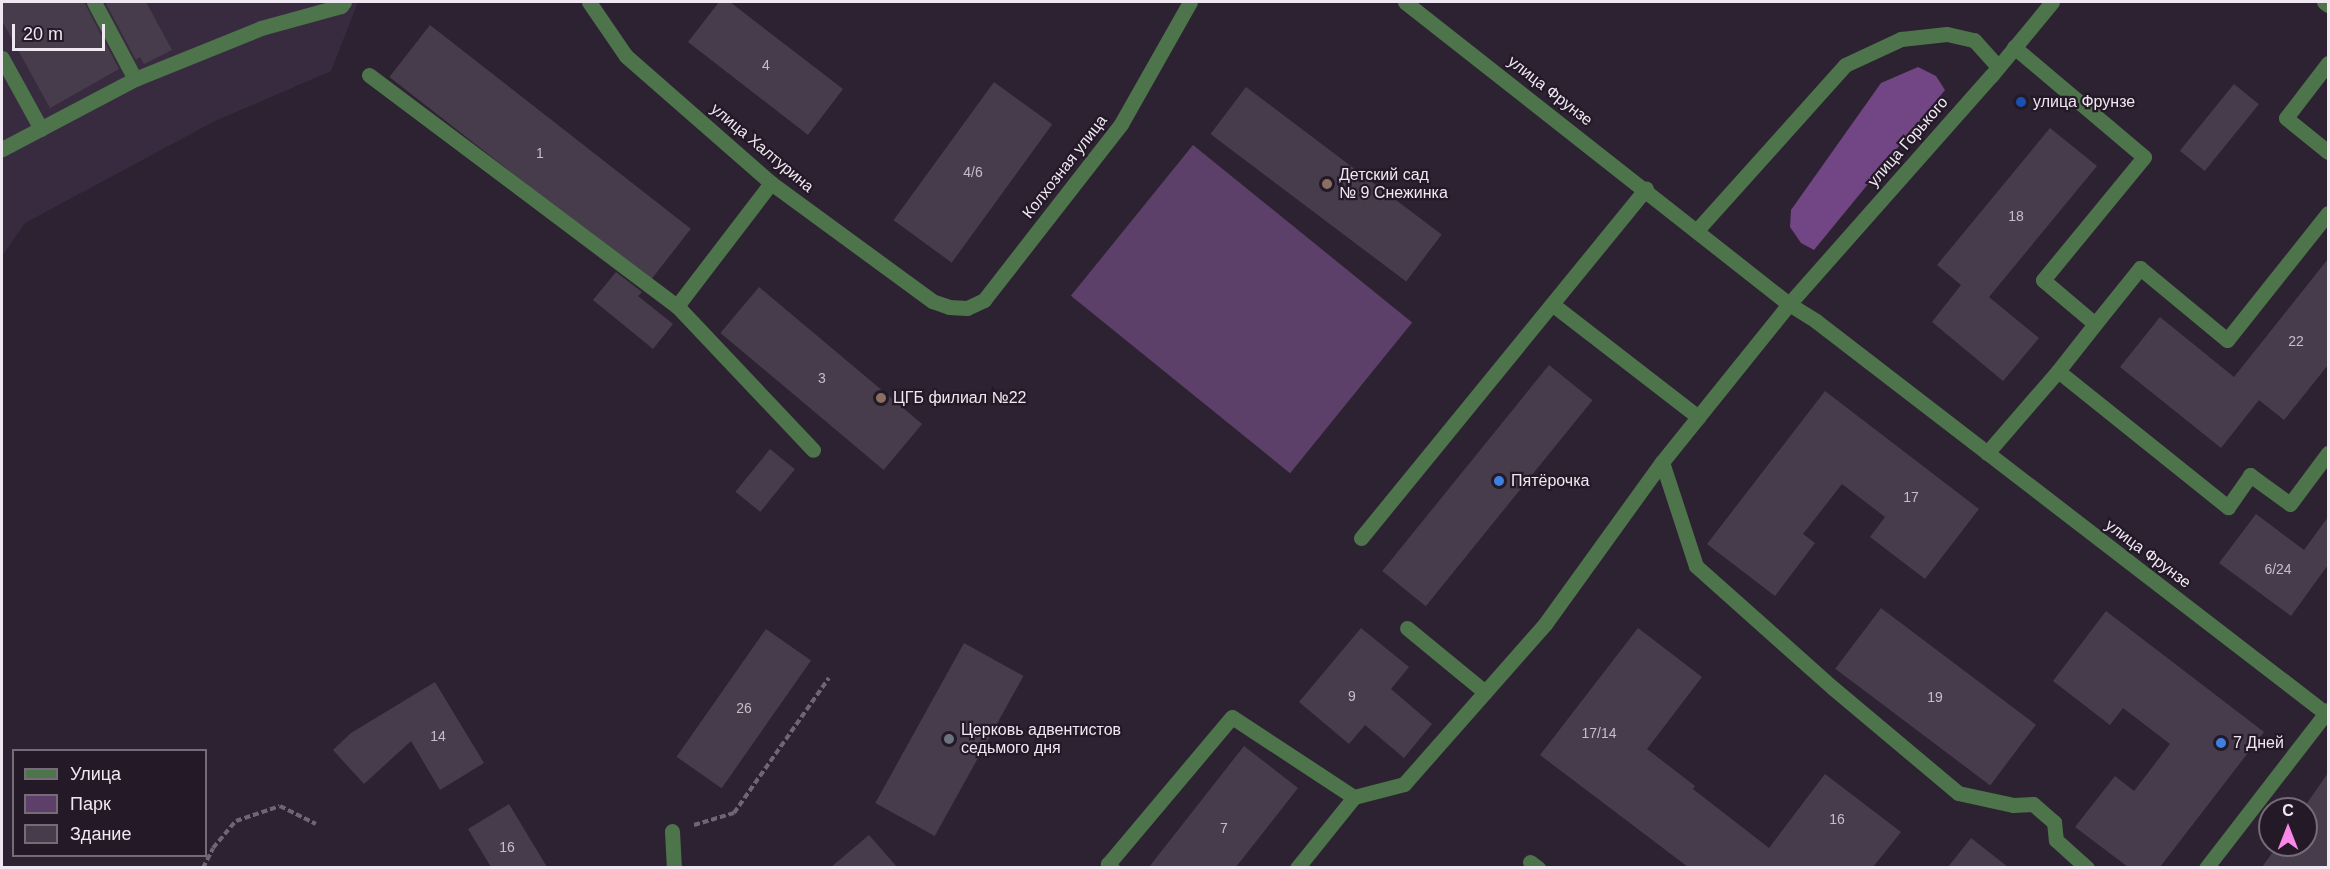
<!DOCTYPE html>
<html>
<head>
<meta charset="utf-8">
<style>
  body { margin:0 }
  #map { position:relative; width:2330px; height:869px; overflow:hidden; background:#2d2231; font-family:Helvetica,sans-serif }
  div>[style] { position:absolute }
  .built>* { inset:0; background:#392b3f }
  .green>* { inset:0; background:#5d4069; transform-origin:0 0 }
  .forest>* { inset:0; background:#724584 }
  .building>* { inset:0; background:#473c4c; transform-origin:0 0 }
  .path>* { height:4px; margin-top:-2px; transform-origin:0; background:repeating-linear-gradient(90deg,#706673 0 6px,transparent 0 9px) }
  .lane>* { height:15px; margin:-7.5px; padding:0 7.5px; transform-origin:7.5px; border-radius:7.5px; background:#4d744b }
  .street>* { height:15px; margin:-7.5px; padding:0 7.5px; transform-origin:7.5px; border-radius:7.5px; background:#4d744b }
  .dots>* { width:16px; height:16px; translate:-50% -50%; box-sizing:border-box; border:3px solid #231927; border-radius:50% }
  span { translate:-50% -50%; white-space:nowrap; text-align:center; line-height:1.15; -webkit-text-stroke:4.5px #231927; paint-order:stroke }
  .number-label { font-size:14px; color:#c5bdc8 }
  .number-label span { -webkit-text-stroke-width:0 }
  .street-label { font-size:16px; color:#efe8f2 }
  .poi-label { font-size:16px; color:#efe8f2 }
  .left { translate:0 -50%; text-align:left }
  .frame { position:absolute; inset:0; border:3px solid #efe8f2; pointer-events:none }
  .legend { position:absolute; left:12px; top:749px; width:195px; height:108px; box-sizing:border-box; background:#231927; border:2px solid #756c78; margin:0; padding:8px 10px; list-style:none; font-size:18px; color:#efe8f2 }
  .legend li { display:flex; align-items:center; gap:12px; height:30px }
  .legend b { width:30px; border:2px solid #756c78 }
  .north { position:absolute; left:2258px; top:797px; width:60px; height:60px; box-sizing:border-box; background:#231927; border:2px solid #756c78; border-radius:50%; rotate:0deg; font-size:16px; font-weight:700; line-height:24px; text-align:center; color:#efe8f2 }
  .north::after { content:''; display:block; margin:auto; width:21px; height:27px; background:#f988e9; clip-path:polygon(50% 0,100% 100%,50% 72%,0 100%) }
  .scale { position:absolute; left:12px; top:24px; width:93px; height:27px; box-sizing:border-box; border:3px solid #efe8f2; border-top:0; padding-left:8px; font-size:18px; line-height:21px; white-space:nowrap; color:#efe8f2; -webkit-text-stroke:4px #231927; paint-order:stroke }
</style>
</head>
<body>
<div id="map">
  <div class="built">
    <div style="clip-path:polygon(2px 2px,358px 2px,331px 71px,215px 121px,25px 223px,2px 256px)"></div>
  </div>
  <div class="green">
    <div style="left:1193px;top:145px;width:282px;height:194px;rotate:39deg"></div>
  </div>
  <div class="forest">
    <div style="clip-path:polygon(1918px 67px,1936px 76px,1945px 90px,1814px 250px,1801px 243px,1790px 227px,1791px 210px,1881px 83px)"></div>
  </div>
  <div class="building">
    <div style="clip-path:polygon(2px 2px,84px 2px,119px 69px,50px 108px,2px 21px)"></div>
    <div style="clip-path:polygon(105px 2px,146px 2px,172px 50px,144px 64px,140px 57px,136px 60px)"></div>
    <div style="clip-path:polygon(719px 2px,730px 2px,843px 89px,808px 135px,688px 42px)"></div>
    <div style="left:430px;top:25px;width:331px;height:66px;rotate:38deg"></div>
    <div style="left:994px;top:82px;width:72px;height:171px;rotate:36deg"></div>
    <div style="left:2234px;top:84px;width:32px;height:86px;rotate:39deg"></div>
    <div style="left:1246px;top:87px;width:245px;height:59px;rotate:37deg"></div>
    <div style="clip-path:polygon(2050px 128px,2097px 166px,1989px 297px,2039px 338px,2003px 381px,1932px 322px,1961px 285px,1937px 265px)"></div>
    <div style="clip-path:polygon(2328px 259px,2328px 365px,2284px 420px,2259px 400px,2221px 448px,2120px 367px,2160px 317px,2234px 377px)"></div>
    <div style="clip-path:polygon(616px 272px,642px 292px,638px 296px,673px 324px,653px 349px,593px 300px)"></div>
    <div style="left:759px;top:287px;width:213px;height:60px;rotate:40deg"></div>
    <div style="left:1549px;top:365px;width:56px;height:265px;rotate:39deg"></div>
    <div style="clip-path:polygon(1825px 391px,1979px 509px,1925px 579px,1870px 537px,1885px 517px,1842px 484px,1803px 534px,1815px 543px,1775px 596px,1707px 544px)"></div>
    <div style="left:770px;top:449px;width:32px;height:55px;rotate:39deg"></div>
    <div style="clip-path:polygon(2256px 514px,2304px 550px,2328px 517px,2328px 565px,2291px 616px,2219px 563px)"></div>
    <div style="left:1881px;top:608px;width:194px;height:76px;rotate:37deg"></div>
    <div style="clip-path:polygon(2106px 611px,2264px 732px,2160px 867px,2128px 867px,2075px 827px,2115px 776px,2134px 791px,2170px 744px,2123px 708px,2110px 725px,2053px 681px)"></div>
    <div style="clip-path:polygon(1361px 628px,1409px 667px,1391px 689px,1432px 724px,1404px 758px,1365px 725px,1349px 744px,1299px 702px)"></div>
    <div style="clip-path:polygon(1638px 628px,1702px 677px,1647px 749px,1695px 786px,1693px 789px,1769px 848px,1825px 774px,1901px 832px,1873px 867px,1688px 867px,1540px 755px)"></div>
    <div style="left:766px;top:629px;width:55px;height:156px;rotate:35deg"></div>
    <div style="left:964px;top:643px;width:68px;height:183px;rotate:29deg"></div>
    <div style="clip-path:polygon(435px 682px,484px 763px,440px 790px,411px 741px,364px 784px,333px 750px,351px 733px)"></div>
    <div style="clip-path:polygon(1244px 746px,1298px 788px,1236px 867px,1149px 867px)"></div>
    <div style="clip-path:polygon(2328px 773px,2328px 867px,2262px 867px,2278px 845px,2306px 845px,2306px 809px,2303px 809px)"></div>
    <div style="clip-path:polygon(509px 804px,547px 867px,491px 867px,468px 829px)"></div>
    <div style="clip-path:polygon(869px 835px,897px 867px,831px 867px)"></div>
    <div style="clip-path:polygon(1971px 838px,2008px 867px,1948px 867px)"></div>
  </div>
  <div class="path">
    <div style="left:694px;top:825px;width:42px;rotate:-16.7deg"></div>
    <div style="left:734px;top:813px;width:165px;rotate:-54.9deg"></div>
    <div style="left:203px;top:868px;width:22px;rotate:-63deg"></div>
    <div style="left:213px;top:848px;width:35px;rotate:-50deg"></div>
    <div style="left:236px;top:821px;width:46px;rotate:-18.8deg"></div>
    <div style="left:280px;top:806px;width:40px;rotate:26.6deg"></div>
  </div>
  <div class="lane">
    <div style="left:94px;top:2px;width:87px;rotate:62deg"></div>
    <div style="left:2324px;top:2px;width:5px;rotate:37deg"></div>
    <div style="left:2014px;top:47px;width:170px;rotate:40.2deg"></div>
    <div style="left:2144px;top:157px;width:159px;rotate:129.4deg"></div>
    <div style="left:2043px;top:280px;width:68px;rotate:40.2deg"></div>
    <div style="left:2095px;top:324px;width:60px;rotate:128.2deg"></div>
    <div style="left:2px;top:58px;width:81px;rotate:61.2deg"></div>
    <div style="left:2328px;top:63px;width:69px;rotate:127.4deg"></div>
    <div style="left:2286px;top:118px;width:54px;rotate:39deg"></div>
    <div style="left:369px;top:75px;width:385px;rotate:36.9deg"></div>
    <div style="left:2px;top:149px;width:150px;rotate:-27.8deg"></div>
    <div style="left:135px;top:79px;width:136px;rotate:-22deg"></div>
    <div style="left:261px;top:28px;width:83px;rotate:-15.4deg"></div>
    <div style="left:771px;top:183px;width:155px;rotate:127.4deg"></div>
    <div style="left:677px;top:306px;width:198px;rotate:46.6deg"></div>
    <div style="left:1698px;top:229px;width:220px;rotate:-48.1deg"></div>
    <div style="left:1845px;top:65px;width:62px;rotate:-24.9deg"></div>
    <div style="left:1901px;top:39px;width:46px;rotate:-6.2deg"></div>
    <div style="left:1947px;top:34px;width:28px;rotate:13deg"></div>
    <div style="left:1974px;top:40px;width:36px;rotate:48deg"></div>
    <div style="left:1552px;top:304px;width:185px;rotate:37.7deg"></div>
    <div style="left:2095px;top:324px;width:72px;rotate:-51.2deg"></div>
    <div style="left:2140px;top:268px;width:113px;rotate:39.6deg"></div>
    <div style="left:2227px;top:340px;width:162px;rotate:-51.5deg"></div>
    <div style="left:1987px;top:453px;width:108px;rotate:-49.1deg"></div>
    <div style="left:2058px;top:371px;width:218px;rotate:38.7deg"></div>
    <div style="left:2228px;top:507px;width:39px;rotate:-55deg"></div>
    <div style="left:2250px;top:475px;width:49px;rotate:35.9deg"></div>
    <div style="left:2290px;top:504px;width:64px;rotate:-53.3deg"></div>
    <div style="left:1662px;top:462px;width:109px;rotate:71.9deg"></div>
    <div style="left:1696px;top:566px;width:183px;rotate:41.7deg"></div>
    <div style="left:1833px;top:688px;width:163px;rotate:40deg"></div>
    <div style="left:1958px;top:793px;width:56px;rotate:12.3deg"></div>
    <div style="left:2013px;top:805px;width:20px;rotate:-3deg"></div>
    <div style="left:2033px;top:804px;width:28px;rotate:41deg"></div>
    <div style="left:2054px;top:822px;width:18px;rotate:84deg"></div>
    <div style="left:2056px;top:840px;width:42px;rotate:42.1deg"></div>
    <div style="left:1361px;top:538px;width:451px;rotate:-50.8deg"></div>
    <div style="left:1407px;top:628px;width:101px;rotate:39.4deg"></div>
    <div style="left:1530px;top:862px;width:10px;rotate:37deg"></div>
    <div style="left:1112px;top:868px;width:6px;rotate:-135deg"></div>
    <div style="left:1108px;top:864px;width:192px;rotate:-49.9deg"></div>
    <div style="left:1232px;top:717px;width:146px;rotate:33.3deg"></div>
    <div style="left:1297px;top:868px;width:91px;rotate:-51.2deg"></div>
    <div style="left:1354px;top:797px;width:52px;rotate:-14.6deg"></div>
    <div style="left:1404px;top:784px;width:213px;rotate:-48.6deg"></div>
    <div style="left:1545px;top:624px;width:200px;rotate:-54.2deg"></div>
    <div style="left:1662px;top:462px;width:203px;rotate:-51.2deg"></div>
  </div>
  <div class="street">
    <div style="left:589px;top:2px;width:65px;rotate:55.6deg"></div>
    <div style="left:626px;top:56px;width:193px;rotate:41.2deg"></div>
    <div style="left:771px;top:183px;width:200px;rotate:36.2deg"></div>
    <div style="left:932px;top:301px;width:18px;rotate:19deg"></div>
    <div style="left:949px;top:307px;width:18px;rotate:3deg"></div>
    <div style="left:967px;top:308px;width:19px;rotate:-25deg"></div>
    <div style="left:984px;top:300px;width:223px;rotate:-52.1deg"></div>
    <div style="left:1121px;top:124px;width:140px;rotate:-60.5deg"></div>
    <div style="left:1405px;top:2px;width:489px;rotate:38.2deg"></div>
    <div style="left:1789px;top:304px;width:32px;rotate:32deg"></div>
    <div style="left:1816px;top:321px;width:646px;rotate:37.58deg"></div>
    <div style="left:341px;top:6px;width:5px;rotate:-53deg"></div>
    <div style="left:1789px;top:304px;width:305px;rotate:-48.5deg"></div>
    <div style="left:1991px;top:76px;width:96px;rotate:-50.5deg"></div>
    <div style="left:672px;top:831px;width:37px;rotate:87deg"></div>
    <div style="left:2206px;top:868px;width:200px;rotate:-52.3deg"></div>
  </div>
  <div class="dots">
    <div style="left:2021px;top:102px;background:#1a4fb4"></div>
    <div style="left:1327px;top:184px;background:#8d6e63"></div>
    <div style="left:881px;top:398px;background:#8d6e63"></div>
    <div style="left:1499px;top:481px;background:#3f7fe0"></div>
    <div style="left:949px;top:739px;background:#6b7280"></div>
    <div style="left:2221px;top:743px;background:#3f7fe0"></div>
  </div>
  <div class="number-label">
    <span style="left:766px;top:65px">4</span>
    <span style="left:540px;top:153px">1</span>
    <span style="left:973px;top:172px">4/6</span>
    <span style="left:2016px;top:216px">18</span>
    <span style="left:2296px;top:341px">22</span>
    <span style="left:822px;top:378px">3</span>
    <span style="left:1911px;top:497px">17</span>
    <span style="left:2278px;top:569px">6/24</span>
    <span style="left:1352px;top:696px">9</span>
    <span style="left:1935px;top:697px">19</span>
    <span style="left:744px;top:708px">26</span>
    <span style="left:1599px;top:733px">17/14</span>
    <span style="left:438px;top:736px">14</span>
    <span style="left:1837px;top:819px">16</span>
    <span style="left:1224px;top:828px">7</span>
    <span style="left:507px;top:847px">16</span>
  </div>
  <div class="street-label">
    <span style="left:1550px;top:91px;rotate:38deg">улица Фрунзе</span>
    <span style="left:1908px;top:142px;rotate:-49deg">улица Горького</span>
    <span style="left:762px;top:148px;rotate:40deg">улица Халтурина</span>
    <span style="left:1065px;top:167px;rotate:-52deg">Колхозная улица</span>
    <span style="left:2148px;top:554px;rotate:37deg">улица Фрунзе</span>
  </div>
  <div class="poi-label">
    <span class="left" style="left:2033px;top:102px">улица Фрунзе</span>
    <span class="left" style="left:1339px;top:184px">Детский сад<br>№ 9 Снежинка</span>
    <span class="left" style="left:893px;top:398px">ЦГБ филиал №22</span>
    <span class="left" style="left:1511px;top:481px">Пятёрочка</span>
    <span class="left" style="left:961px;top:739px">Церковь адвентистов<br>седьмого дня</span>
    <span class="left" style="left:2233px;top:743px">7 Дней</span>
  </div>
  <div class="frame"></div>
  <ul class="legend">
  <li><b style="height:8px;background:#4d744b"></b>Улица</li>
  <li><b style="height:16px;background:#5d4069"></b>Парк</li>
  <li><b style="height:16px;background:#473c4c"></b>Здание</li>
  </ul>
  <div class="north">С</div>
  <div class="scale">20 m</div>
</div>
</body>
</html>
